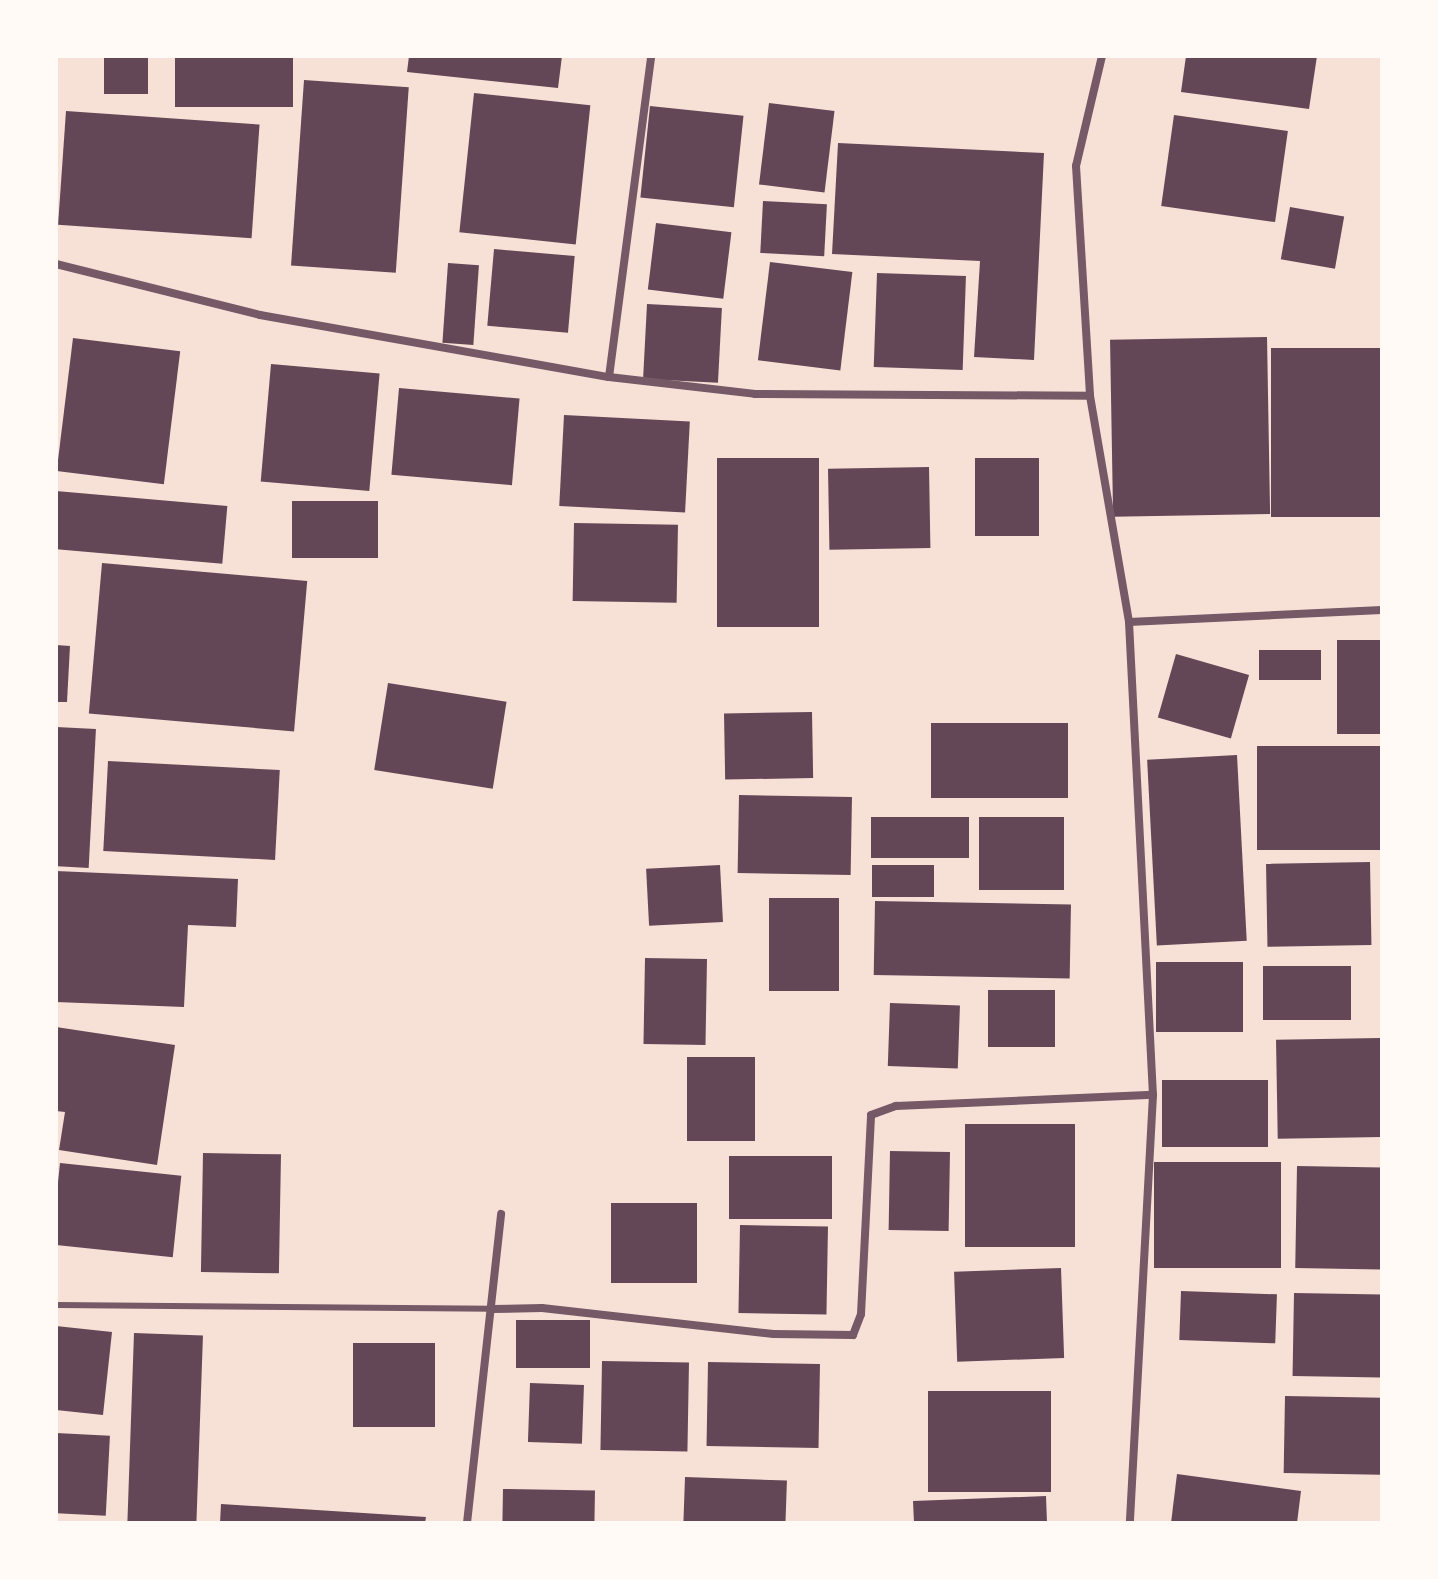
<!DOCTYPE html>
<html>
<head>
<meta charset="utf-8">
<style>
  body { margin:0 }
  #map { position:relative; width:1438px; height:1579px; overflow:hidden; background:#f7e1d7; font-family:Jost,sans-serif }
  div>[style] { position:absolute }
  .building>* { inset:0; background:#644757; transform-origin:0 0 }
  .service>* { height:6px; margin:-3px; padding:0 3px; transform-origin:3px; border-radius:3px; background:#755966 }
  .minor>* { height:8px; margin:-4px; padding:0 4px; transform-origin:4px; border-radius:4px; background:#755966 }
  span { translate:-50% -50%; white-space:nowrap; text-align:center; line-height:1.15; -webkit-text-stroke:6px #fffaf5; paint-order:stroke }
  .frame { position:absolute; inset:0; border:58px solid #fffaf5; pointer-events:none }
</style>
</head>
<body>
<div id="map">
  <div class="building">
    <div style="left:104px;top:56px;width:44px;height:38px"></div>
    <div style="left:175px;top:56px;width:118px;height:51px"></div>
    <div style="clip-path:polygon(409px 56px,562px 56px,558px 88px,407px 72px)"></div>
    <div style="clip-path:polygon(1186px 56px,1317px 56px,1309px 109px,1181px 92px)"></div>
    <div style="left:304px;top:80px;width:105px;height:186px;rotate:4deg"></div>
    <div style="left:474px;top:93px;width:117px;height:140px;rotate:6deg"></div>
    <div style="left:769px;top:103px;width:66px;height:82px;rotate:7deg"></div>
    <div style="left:650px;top:106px;width:94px;height:92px;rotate:6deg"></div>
    <div style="left:66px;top:111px;width:194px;height:114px;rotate:4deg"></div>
    <div style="left:1174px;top:115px;width:115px;height:92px;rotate:8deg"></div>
    <div style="clip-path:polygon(838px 143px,1044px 153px,1034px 360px,974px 357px,980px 261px,832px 254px)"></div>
    <div style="left:763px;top:201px;width:64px;height:52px;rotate:3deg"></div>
    <div style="left:1290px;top:207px;width:55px;height:53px;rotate:10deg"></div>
    <div style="left:656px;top:223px;width:76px;height:67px;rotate:7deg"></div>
    <div style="left:494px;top:249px;width:81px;height:77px;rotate:5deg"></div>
    <div style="left:770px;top:262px;width:83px;height:99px;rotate:7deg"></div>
    <div style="left:448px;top:263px;width:31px;height:80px;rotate:4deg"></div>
    <div style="left:877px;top:273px;width:89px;height:94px;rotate:2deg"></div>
    <div style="left:647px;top:304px;width:75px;height:75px;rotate:3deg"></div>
    <div style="left:1267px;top:337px;width:177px;height:157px;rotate:89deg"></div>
    <div style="left:73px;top:338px;width:108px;height:134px;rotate:7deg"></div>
    <div style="left:1382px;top:348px;width:169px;height:111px;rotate:90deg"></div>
    <div style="left:271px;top:364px;width:109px;height:118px;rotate:5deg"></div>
    <div style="left:399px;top:388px;width:121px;height:87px;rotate:5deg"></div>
    <div style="left:564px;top:415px;width:126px;height:91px;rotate:3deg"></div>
    <div style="left:717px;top:458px;width:102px;height:169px"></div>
    <div style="left:1039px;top:458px;width:78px;height:64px;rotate:90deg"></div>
    <div style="left:929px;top:467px;width:81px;height:101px;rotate:89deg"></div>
    <div style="left:56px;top:491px;width:172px;height:58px;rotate:5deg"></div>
    <div style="left:292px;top:501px;width:86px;height:57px"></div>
    <div style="left:574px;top:523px;width:104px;height:78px;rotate:1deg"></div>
    <div style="left:102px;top:563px;width:206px;height:151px;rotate:5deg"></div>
    <div style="left:1337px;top:640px;width:45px;height:94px"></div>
    <div style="clip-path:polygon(56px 645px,70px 646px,67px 702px,56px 702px)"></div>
    <div style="left:1321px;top:650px;width:30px;height:62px;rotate:90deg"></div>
    <div style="left:1176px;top:654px;width:76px;height:66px;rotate:16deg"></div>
    <div style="left:388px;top:683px;width:120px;height:88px;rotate:9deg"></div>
    <div style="left:812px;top:712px;width:66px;height:88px;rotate:89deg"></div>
    <div style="left:931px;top:723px;width:137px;height:75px"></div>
    <div style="left:56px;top:727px;width:40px;height:139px;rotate:3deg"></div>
    <div style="left:1382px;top:746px;width:104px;height:125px;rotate:90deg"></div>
    <div style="left:1237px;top:755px;width:186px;height:90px;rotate:87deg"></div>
    <div style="left:108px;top:761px;width:172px;height:90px;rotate:3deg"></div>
    <div style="left:739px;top:795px;width:113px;height:78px;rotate:1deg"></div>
    <div style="left:871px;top:817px;width:98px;height:41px"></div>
    <div style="left:979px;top:817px;width:85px;height:73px"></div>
    <div style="left:1370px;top:862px;width:83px;height:104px;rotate:89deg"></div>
    <div style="left:720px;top:865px;width:57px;height:74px;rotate:87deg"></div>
    <div style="left:872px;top:865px;width:62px;height:32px"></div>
    <div style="clip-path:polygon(56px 871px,238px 879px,236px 927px,188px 925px,184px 1007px,56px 1002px)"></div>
    <div style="left:769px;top:898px;width:70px;height:93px"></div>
    <div style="left:875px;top:901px;width:196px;height:74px;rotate:1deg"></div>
    <div style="left:645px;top:958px;width:62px;height:86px;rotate:1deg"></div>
    <div style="left:1156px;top:962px;width:87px;height:70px"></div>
    <div style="left:1351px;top:966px;width:54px;height:88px;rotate:90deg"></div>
    <div style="left:1055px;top:990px;width:57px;height:67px;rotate:90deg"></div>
    <div style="left:890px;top:1003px;width:70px;height:63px;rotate:2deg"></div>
    <div style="clip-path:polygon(56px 1027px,175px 1045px,157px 1165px,59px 1150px,65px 1112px,56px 1111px)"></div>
    <div style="left:1380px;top:1038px;width:99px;height:104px;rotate:89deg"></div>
    <div style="left:687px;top:1057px;width:68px;height:84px"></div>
    <div style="left:1162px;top:1080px;width:106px;height:67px"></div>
    <div style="left:965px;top:1124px;width:110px;height:123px"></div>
    <div style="left:890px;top:1151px;width:60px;height:79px;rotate:1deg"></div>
    <div style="left:203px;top:1153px;width:78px;height:119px;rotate:1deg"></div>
    <div style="left:729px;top:1156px;width:103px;height:63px"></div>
    <div style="left:1154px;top:1162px;width:127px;height:106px"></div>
    <div style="left:60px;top:1163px;width:122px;height:82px;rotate:6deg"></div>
    <div style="left:1297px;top:1166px;width:85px;height:102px;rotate:1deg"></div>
    <div style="left:611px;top:1203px;width:86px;height:80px"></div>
    <div style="left:740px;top:1225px;width:88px;height:88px;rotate:1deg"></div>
    <div style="left:1061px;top:1268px;width:90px;height:107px;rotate:88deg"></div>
    <div style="left:1181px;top:1291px;width:96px;height:49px;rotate:2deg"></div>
    <div style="left:1294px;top:1293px;width:88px;height:83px;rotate:1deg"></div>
    <div style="left:516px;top:1320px;width:74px;height:48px"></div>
    <div style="clip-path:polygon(56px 1326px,112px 1332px,103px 1415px,56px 1410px)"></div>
    <div style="left:134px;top:1333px;width:69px;height:190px;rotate:2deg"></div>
    <div style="left:353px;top:1343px;width:82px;height:84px"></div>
    <div style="left:602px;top:1361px;width:87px;height:89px;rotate:1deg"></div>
    <div style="left:708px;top:1362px;width:112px;height:84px;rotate:1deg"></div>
    <div style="left:530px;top:1383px;width:54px;height:59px;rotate:2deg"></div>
    <div style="left:928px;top:1391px;width:123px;height:101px"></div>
    <div style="left:1285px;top:1396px;width:97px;height:77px;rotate:1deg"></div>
    <div style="left:56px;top:1433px;width:54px;height:80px;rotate:3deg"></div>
    <div style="clip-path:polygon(1177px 1474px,1301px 1491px,1297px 1523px,1171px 1523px)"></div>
    <div style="left:685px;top:1477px;width:102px;height:46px;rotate:2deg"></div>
    <div style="left:503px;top:1489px;width:92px;height:34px;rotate:1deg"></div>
    <div style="clip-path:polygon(1046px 1496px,1047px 1523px,914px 1523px,913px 1501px)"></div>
    <div style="clip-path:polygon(221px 1504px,426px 1517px,425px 1523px,220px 1523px)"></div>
  </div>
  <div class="service">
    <div style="left:56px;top:1305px;width:436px;rotate:0.5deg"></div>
  </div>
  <div class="minor">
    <div style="left:1102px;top:56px;width:113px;rotate:103.3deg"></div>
    <div style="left:1076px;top:166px;width:230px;rotate:86.5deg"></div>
    <div style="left:1090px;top:396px;width:229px;rotate:80.2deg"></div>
    <div style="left:1129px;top:622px;width:474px;rotate:87.1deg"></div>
    <div style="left:1153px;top:1095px;width:429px;rotate:93.1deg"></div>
    <div style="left:56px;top:264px;width:210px;rotate:14deg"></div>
    <div style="left:260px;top:315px;width:354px;rotate:10.1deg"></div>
    <div style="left:609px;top:377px;width:147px;rotate:6.6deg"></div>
    <div style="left:755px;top:394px;width:335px;rotate:0.3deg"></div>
    <div style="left:609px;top:377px;width:324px;rotate:-82.5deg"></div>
    <div style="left:1129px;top:622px;width:253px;rotate:-2.7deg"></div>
    <div style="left:492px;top:1309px;width:50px;rotate:-1.1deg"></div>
    <div style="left:542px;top:1308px;width:233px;rotate:6.4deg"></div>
    <div style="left:774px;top:1334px;width:79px;rotate:0.7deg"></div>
    <div style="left:853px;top:1335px;width:22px;rotate:-69deg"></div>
    <div style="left:861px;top:1314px;width:199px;rotate:-87.1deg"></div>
    <div style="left:871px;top:1115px;width:27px;rotate:-20deg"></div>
    <div style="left:896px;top:1106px;width:257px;rotate:-2.5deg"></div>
    <div style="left:467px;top:1523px;width:311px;rotate:-83.7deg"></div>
  </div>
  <div class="frame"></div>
</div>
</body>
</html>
